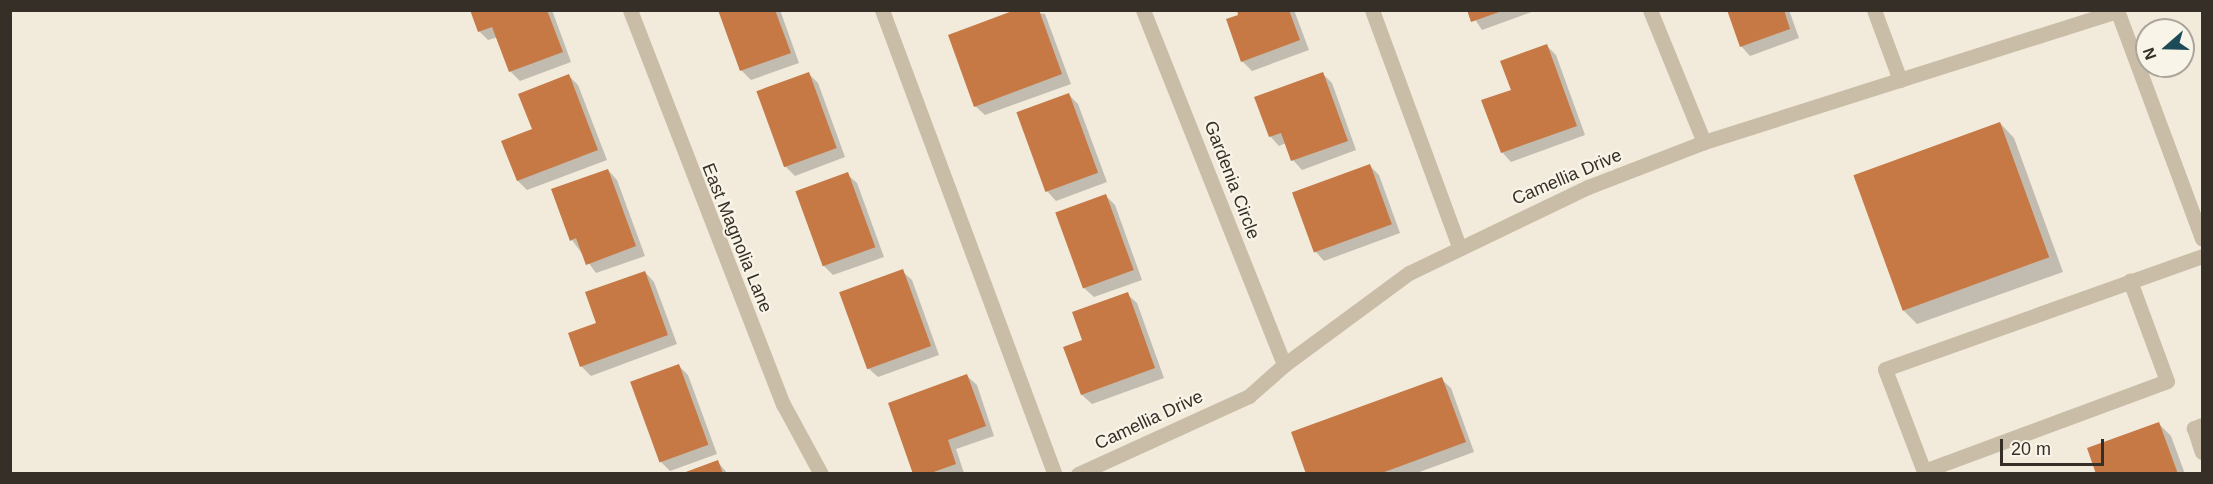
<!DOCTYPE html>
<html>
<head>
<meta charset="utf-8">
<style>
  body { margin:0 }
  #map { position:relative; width:2213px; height:484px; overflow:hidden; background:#f2ebdb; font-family:Arial,sans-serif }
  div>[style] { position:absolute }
  .shadow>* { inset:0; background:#0003 }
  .building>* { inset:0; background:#c67945; transform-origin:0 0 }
  .minor>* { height:15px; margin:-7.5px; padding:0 7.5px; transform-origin:7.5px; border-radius:7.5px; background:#cabda7 }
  span { translate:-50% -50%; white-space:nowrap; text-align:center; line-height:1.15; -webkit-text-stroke:4.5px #f9f4e8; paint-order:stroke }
  .street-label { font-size:18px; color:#362f28 }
  .frame { position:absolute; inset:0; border:12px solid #362f28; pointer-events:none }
  .north { position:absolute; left:2135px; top:18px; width:60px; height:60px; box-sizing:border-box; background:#f9f4e8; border:2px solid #aba59b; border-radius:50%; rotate:250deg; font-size:16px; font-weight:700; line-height:24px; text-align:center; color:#362f28 }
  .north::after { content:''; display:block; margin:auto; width:21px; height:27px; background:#1d4b58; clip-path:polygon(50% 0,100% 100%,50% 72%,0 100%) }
  .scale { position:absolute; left:2000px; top:439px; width:104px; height:27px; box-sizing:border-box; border:3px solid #362f28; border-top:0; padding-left:8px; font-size:18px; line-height:21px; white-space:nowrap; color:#362f28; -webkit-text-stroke:4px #f9f4e8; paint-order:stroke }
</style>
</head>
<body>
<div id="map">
  <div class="shadow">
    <div style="clip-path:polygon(471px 10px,552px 10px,571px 62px,520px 81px,510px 71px,498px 37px,488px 40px,479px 31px)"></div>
    <div style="clip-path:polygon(720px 10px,780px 10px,799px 63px,751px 80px,742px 71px)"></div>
    <div style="clip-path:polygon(1020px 10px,1045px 14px,1071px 84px,985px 115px,975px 106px)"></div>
    <div style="clip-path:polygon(1238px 10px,1294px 10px,1309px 50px,1252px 71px,1242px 61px)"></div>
    <div style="clip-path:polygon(1469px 10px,1537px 10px,1482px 30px)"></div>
    <div style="clip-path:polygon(1728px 10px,1789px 10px,1799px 38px,1750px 56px,1741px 46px)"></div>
    <div style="clip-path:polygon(1547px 46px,1556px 55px,1585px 135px,1511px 162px,1502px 152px,1513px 91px)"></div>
    <div style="clip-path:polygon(808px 73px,818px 83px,845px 157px,795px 176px,785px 166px)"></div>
    <div style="clip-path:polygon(1322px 73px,1332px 83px,1356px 150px,1302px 170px,1293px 160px,1286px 143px,1279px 146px,1270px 136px)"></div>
    <div style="clip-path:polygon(569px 76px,578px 85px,607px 160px,527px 190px,518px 181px,503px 142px,533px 130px)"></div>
    <div style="clip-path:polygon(1069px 95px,1078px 104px,1107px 182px,1056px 201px,1047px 191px)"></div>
    <div style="clip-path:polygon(2000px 123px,2014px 138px,2063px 272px,1917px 324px,1903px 310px)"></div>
    <div style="clip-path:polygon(1370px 166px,1379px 175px,1400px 233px,1324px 261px,1315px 251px)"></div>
    <div style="clip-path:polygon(608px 170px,617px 180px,645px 256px,596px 273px,572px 240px)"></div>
    <div style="clip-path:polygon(847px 174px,857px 183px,884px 257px,833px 275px,824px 266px,797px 192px)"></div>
    <div style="clip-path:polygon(1106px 196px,1115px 205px,1142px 280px,1094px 297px,1084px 288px,1057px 213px)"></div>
    <div style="clip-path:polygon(902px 271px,912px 280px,939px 355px,878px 377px,868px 368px)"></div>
    <div style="clip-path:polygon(645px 272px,654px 282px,677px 344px,591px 376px,581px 366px,598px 324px)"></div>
    <div style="clip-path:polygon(1127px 294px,1137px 303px,1164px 378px,1092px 404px,1082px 395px,1065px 348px,1084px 341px)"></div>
    <div style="clip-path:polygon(679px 366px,688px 375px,717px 454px,670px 471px,661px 462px)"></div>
    <div style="clip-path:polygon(967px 376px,977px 385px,994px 436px,956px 449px,964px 473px,915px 474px)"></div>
    <div style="clip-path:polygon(1441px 379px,1451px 388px,1474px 452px,1414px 474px,1308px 474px)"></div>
    <div style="clip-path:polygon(2159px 424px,2171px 436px,2185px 474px,2098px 474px)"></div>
    <div style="clip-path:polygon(718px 462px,728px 474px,686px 474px)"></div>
  </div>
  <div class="building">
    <div style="clip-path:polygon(470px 10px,547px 10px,563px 52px,509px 72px,492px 27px,478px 32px)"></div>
    <div style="clip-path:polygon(718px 10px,775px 10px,791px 53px,740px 71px)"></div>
    <div style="clip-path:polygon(1015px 10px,1039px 10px,1062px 74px,974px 107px,948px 35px)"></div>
    <div style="clip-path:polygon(1237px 10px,1289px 10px,1300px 40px,1241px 62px,1226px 19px,1238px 15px)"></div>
    <div style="clip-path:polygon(1467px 10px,1502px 10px,1502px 11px,1471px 22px)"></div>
    <div style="clip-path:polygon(1727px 10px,1784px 10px,1790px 29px,1740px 47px)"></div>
    <div style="clip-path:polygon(1547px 44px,1577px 126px,1501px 153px,1481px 100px,1511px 90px,1500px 61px)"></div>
    <div style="left:809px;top:72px;width:81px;height:56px;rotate:70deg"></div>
    <div style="clip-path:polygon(1323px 72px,1348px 141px,1291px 161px,1281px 133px,1269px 137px,1254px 97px)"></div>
    <div style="clip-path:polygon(569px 74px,598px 150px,517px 181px,501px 141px,532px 129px,518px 94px)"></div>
    <div style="left:1069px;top:93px;width:85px;height:56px;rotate:70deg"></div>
    <div style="left:2000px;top:122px;width:144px;height:156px;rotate:70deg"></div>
    <div style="left:1370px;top:164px;width:64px;height:83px;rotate:70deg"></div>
    <div style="clip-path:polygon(608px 169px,636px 246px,586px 265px,576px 238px,570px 241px,551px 189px)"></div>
    <div style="left:848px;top:172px;width:80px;height:56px;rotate:70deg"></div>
    <div style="left:1106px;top:194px;width:81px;height:54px;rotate:70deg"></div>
    <div style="left:903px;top:269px;width:82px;height:68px;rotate:70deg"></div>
    <div style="clip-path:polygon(645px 271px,668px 335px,580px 367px,568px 333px,596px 323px,585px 292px)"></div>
    <div style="clip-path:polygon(1128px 292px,1155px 368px,1081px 395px,1063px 347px,1082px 340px,1072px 312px)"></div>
    <div style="left:679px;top:364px;width:86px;height:52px;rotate:70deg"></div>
    <div style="clip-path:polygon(967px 374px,986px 426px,948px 440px,956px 464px,928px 474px,913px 474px,888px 403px)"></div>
    <div style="clip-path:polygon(1442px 377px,1466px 442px,1379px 474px,1306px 474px,1291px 432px)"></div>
    <div style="clip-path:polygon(2159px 422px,2178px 474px,2096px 474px,2087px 448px)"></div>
    <div style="clip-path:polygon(718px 460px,723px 474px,683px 474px,683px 473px)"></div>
  </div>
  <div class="minor">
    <div style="left:630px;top:10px;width:423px;rotate:68.8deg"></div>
    <div style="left:783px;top:404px;width:80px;rotate:61.5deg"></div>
    <div style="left:882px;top:10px;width:495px;rotate:69.6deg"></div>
    <div style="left:1143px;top:10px;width:382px;rotate:68.3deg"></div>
    <div style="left:1372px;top:10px;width:252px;rotate:69.8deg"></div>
    <div style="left:1650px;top:10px;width:143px;rotate:67.8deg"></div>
    <div style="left:1874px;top:10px;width:75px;rotate:69.6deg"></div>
    <div style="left:2117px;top:10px;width:244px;rotate:69.6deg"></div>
    <div style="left:2202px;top:425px;width:9px;rotate:159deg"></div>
    <div style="left:2194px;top:428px;width:25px;rotate:72deg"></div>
    <div style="left:1924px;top:471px;width:259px;rotate:-20.3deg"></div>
    <div style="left:2167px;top:381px;width:107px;rotate:-110.3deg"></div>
    <div style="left:1078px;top:474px;width:188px;rotate:-24.5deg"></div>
    <div style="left:1249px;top:396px;width:47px;rotate:-41.5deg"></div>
    <div style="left:1284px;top:365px;width:155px;rotate:-36.4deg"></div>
    <div style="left:1409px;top:273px;width:199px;rotate:-25.7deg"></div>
    <div style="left:1588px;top:187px;width:124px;rotate:-21.2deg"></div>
    <div style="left:1704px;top:142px;width:433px;rotate:-17.6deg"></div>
    <div style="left:1925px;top:474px;width:112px;rotate:-110.9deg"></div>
    <div style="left:1885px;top:369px;width:337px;rotate:-19.6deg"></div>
  </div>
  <div class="street-label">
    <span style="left:1567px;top:177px;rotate:-23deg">Camellia Drive</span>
    <span style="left:1232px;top:180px;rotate:69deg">Gardenia Circle</span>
    <span style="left:737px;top:238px;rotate:68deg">East Magnolia Lane</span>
    <span style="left:1149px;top:420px;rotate:-25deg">Camellia Drive</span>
  </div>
  <div class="frame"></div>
  <div class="north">N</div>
  <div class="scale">20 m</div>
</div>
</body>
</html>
